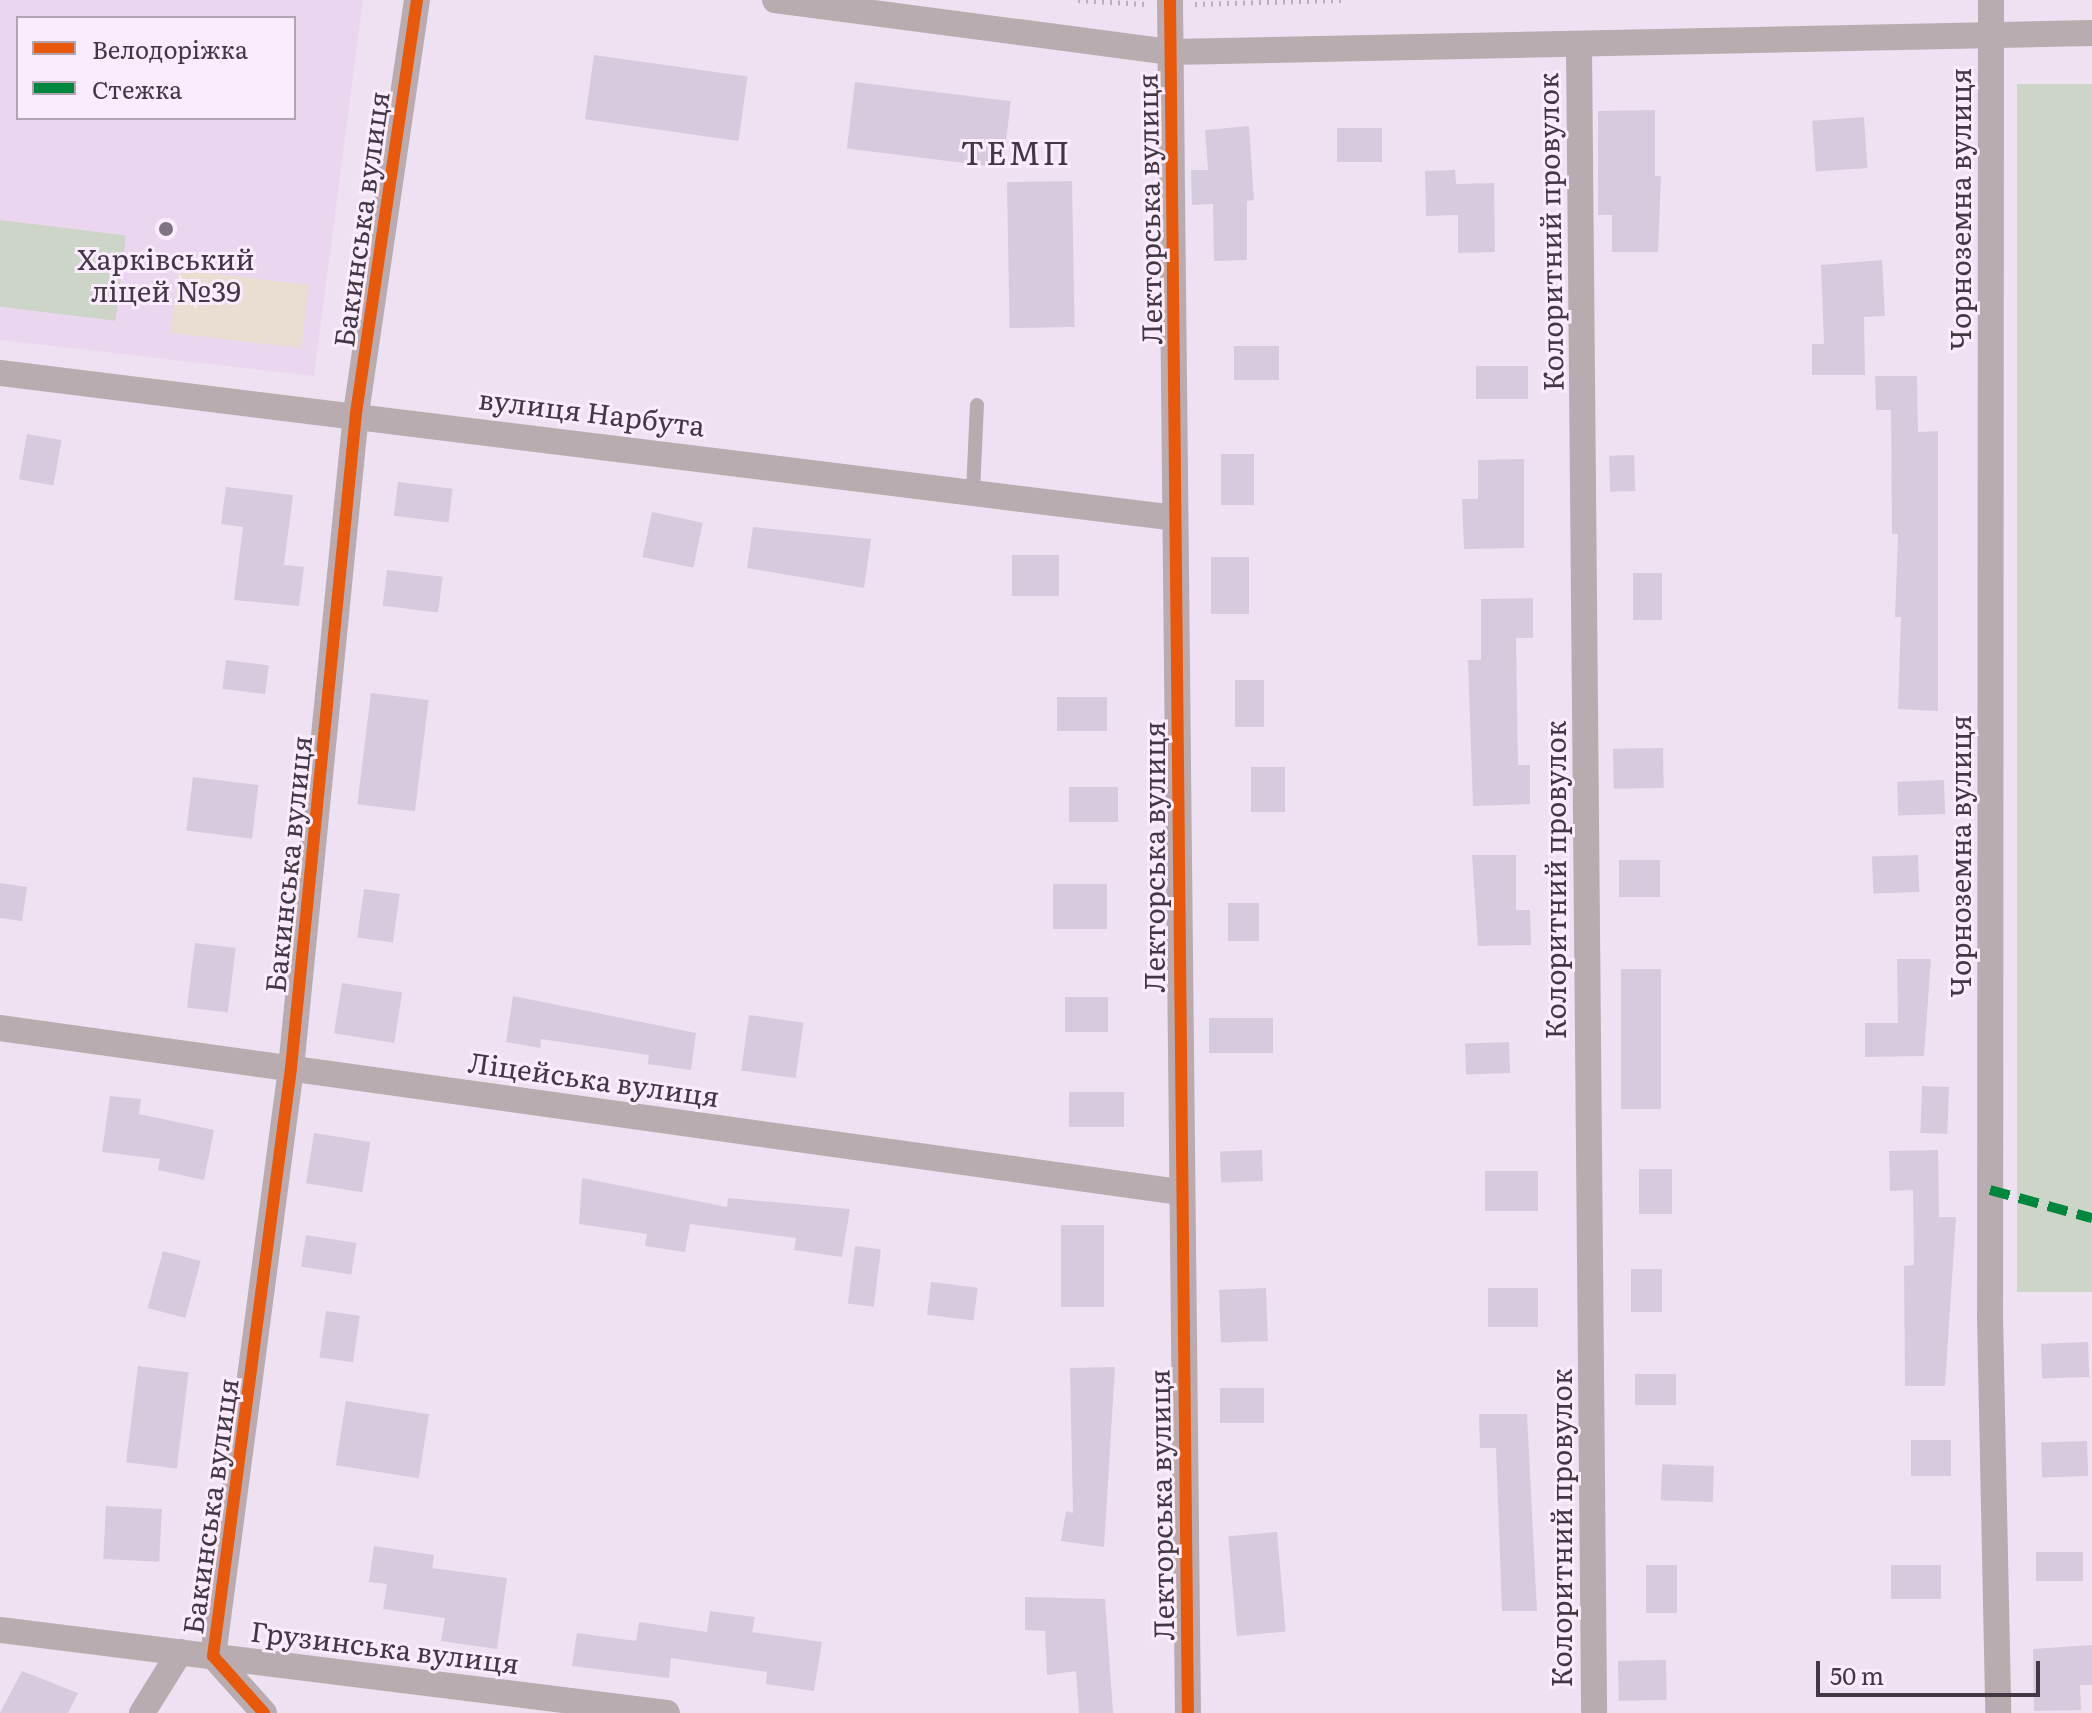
<!DOCTYPE html>
<html>
<head>
<meta charset="utf-8">
<style>
  body { margin:0 }
  #map { position:relative; width:2092px; height:1713px; overflow:hidden; background:#eee1f1; font-family:Literata,serif }
  div>[style] { position:absolute }
  .built>* { inset:0; background:#ebd6ef }
  .green>* { inset:0; background:#ccd5c8; transform-origin:0 0 }
  .sand>* { inset:0; background:#e9ded1; transform-origin:0 0 }
  .building>* { inset:0; background:#d6cbde; transform-origin:0 0 }
  .path>* { height:5px; margin-top:-2.5px; transform-origin:0; background:repeating-linear-gradient(90deg,#bab0b6 0 2px,transparent 0 8px) }
  .lane>* { height:14px; margin:-7px; padding:0 7px; transform-origin:7px; border-radius:7px; background:#b8acb1 }
  .street>* { height:26px; margin:-13px; padding:0 13px; transform-origin:13px; border-radius:13px; background:#b8acb1 }
  .quiet>* { height:10px; margin-top:-5px; transform-origin:0; background:repeating-linear-gradient(90deg,#00873e 0 20px,transparent 0 30px) }
  .cycleway>* { height:12px; margin:-6px; padding:0 6px; transform-origin:6px; border-radius:6px; background:#e8590c }
  .dots>* { width:22px; height:22px; translate:-50% -50%; box-sizing:border-box; border:4px solid #faecfd; border-radius:50% }
  span { translate:-50% -50%; white-space:nowrap; text-align:center; line-height:1.15; -webkit-text-stroke:6px #faecfd; paint-order:stroke }
  .street-label { font-size:28px; color:#413843 }
  .poi-label { font-size:28px; color:#413843 }
  .quarter-label { font-size:32px; color:#413843; letter-spacing:2px }
  .legend { position:absolute; left:16px; top:16px; width:280px; height:104px; box-sizing:border-box; background:#faecfd; border:2px solid #b0a4b3; margin:0; padding:10px 14px; list-style:none; font-size:24px; color:#413843 }
  .legend li { display:flex; align-items:center; gap:16px; height:40px }
  .legend b { width:40px; border:2px solid #b0a4b3 }
  .scale { position:absolute; left:1816px; top:1661px; width:224px; height:36px; box-sizing:border-box; border:4px solid #413843; border-top:0; padding-left:10px; font-size:24px; line-height:28px; white-space:nowrap; color:#413843; -webkit-text-stroke:6px #faecfd; paint-order:stroke }
</style>
</head>
<body>
<div id="map">
  <div class="built">
    <div style="clip-path:polygon(evenodd,0 0,363px 0,314px 376px,0 340px,0 0,18px 18px,294px 18px,294px 118px,18px 118px,18px 18px)"></div>
  </div>
  <div class="green">
    <div style="left:2092px;top:84px;width:1208px;height:75px;rotate:90deg"></div>
    <div style="left:0;top:220px;width:127px;height:86px;rotate:7deg"></div>
  </div>
  <div class="sand">
    <div style="left:178px;top:269px;width:132px;height:64px;rotate:7deg"></div>
  </div>
  <div class="building">
    <div style="left:594px;top:55px;width:155px;height:65px;rotate:8deg"></div>
    <div style="left:855px;top:82px;width:157px;height:67px;rotate:7deg"></div>
    <div style="clip-path:polygon(1655px 110px,1655px 176px,1661px 176px,1658px 252px,1612px 252px,1612px 215px,1598px 215px,1598px 111px)"></div>
    <div style="left:1864px;top:117px;width:51px;height:52px;rotate:86deg"></div>
    <div style="clip-path:polygon(1249px 126px,1254px 200px,1247px 201px,1247px 260px,1214px 261px,1213px 204px,1192px 205px,1191px 170px,1208px 170px,1205px 130px)"></div>
    <div style="left:1382px;top:128px;width:34px;height:45px;rotate:90deg"></div>
    <div style="clip-path:polygon(1455px 170px,1456px 184px,1494px 183px,1495px 252px,1458px 253px,1458px 215px,1426px 216px,1425px 171px)"></div>
    <div style="left:1072px;top:181px;width:146px;height:65px;rotate:89deg"></div>
    <div style="clip-path:polygon(1882px 260px,1885px 316px,1864px 317px,1865px 375px,1812px 375px,1812px 344px,1824px 344px,1821px 265px)"></div>
    <div style="left:1279px;top:346px;width:34px;height:45px;rotate:90deg"></div>
    <div style="left:1528px;top:366px;width:33px;height:52px;rotate:90deg"></div>
    <div style="clip-path:polygon(1875px 376px,1917px 376px,1918px 432px,1938px 431px,1938px 711px,1898px 709px,1901px 617px,1895px 617px,1898px 534px,1892px 534px,1891px 410px,1876px 410px)"></div>
    <div style="left:27px;top:434px;width:35px;height:46px;rotate:10deg"></div>
    <div style="left:1221px;top:454px;width:33px;height:51px"></div>
    <div style="left:1634px;top:455px;width:36px;height:25px;rotate:88deg"></div>
    <div style="clip-path:polygon(1524px 459px,1524px 548px,1464px 549px,1462px 499px,1478px 499px,1478px 460px)"></div>
    <div style="left:398px;top:482px;width:55px;height:34px;rotate:7deg"></div>
    <div style="clip-path:polygon(226px 487px,293px 495px,284px 565px,304px 567px,299px 606px,234px 600px,243px 527px,221px 524px)"></div>
    <div style="left:652px;top:512px;width:52px;height:46px;rotate:12deg"></div>
    <div style="clip-path:polygon(753px 527px,871px 539px,864px 588px,747px 568px)"></div>
    <div style="left:1059px;top:555px;width:41px;height:47px;rotate:90deg"></div>
    <div style="left:1249px;top:557px;width:57px;height:38px;rotate:90deg"></div>
    <div style="left:387px;top:570px;width:56px;height:36px;rotate:7deg"></div>
    <div style="left:1662px;top:573px;width:47px;height:29px;rotate:90deg"></div>
    <div style="clip-path:polygon(1533px 598px,1533px 638px,1516px 638px,1518px 765px,1530px 765px,1530px 804px,1473px 806px,1468px 660px,1481px 660px,1481px 599px)"></div>
    <div style="left:226px;top:660px;width:43px;height:29px;rotate:7deg"></div>
    <div style="left:1264px;top:680px;width:47px;height:29px;rotate:90deg"></div>
    <div style="left:371px;top:693px;width:58px;height:112px;rotate:7deg"></div>
    <div style="left:1057px;top:697px;width:50px;height:34px"></div>
    <div style="left:1663px;top:748px;width:40px;height:50px;rotate:89deg"></div>
    <div style="left:1285px;top:767px;width:45px;height:34px;rotate:90deg"></div>
    <div style="left:193px;top:777px;width:66px;height:54px;rotate:7deg"></div>
    <div style="left:1944px;top:780px;width:34px;height:47px;rotate:88deg"></div>
    <div style="left:1069px;top:787px;width:49px;height:35px"></div>
    <div style="clip-path:polygon(1472px 855px,1516px 855px,1516px 910px,1530px 910px,1531px 945px,1478px 946px)"></div>
    <div style="left:1918px;top:855px;width:37px;height:46px;rotate:88deg"></div>
    <div style="left:1619px;top:860px;width:41px;height:37px"></div>
    <div style="clip-path:polygon(0 883px,27px 887px,22px 921px,0 918px)"></div>
    <div style="left:1107px;top:884px;width:45px;height:54px;rotate:90deg"></div>
    <div style="left:364px;top:889px;width:36px;height:49px;rotate:8deg"></div>
    <div style="left:1259px;top:903px;width:38px;height:31px;rotate:90deg"></div>
    <div style="left:195px;top:943px;width:41px;height:65px;rotate:7deg"></div>
    <div style="clip-path:polygon(1897px 959px,1931px 959px,1924px 1056px,1865px 1057px,1865px 1023px,1898px 1023px)"></div>
    <div style="left:1621px;top:969px;width:40px;height:140px"></div>
    <div style="left:342px;top:983px;width:61px;height:51px;rotate:9deg"></div>
    <div style="clip-path:polygon(513px 996px,696px 1033px,691px 1070px,648px 1064px,649px 1055px,541px 1039px,540px 1048px,506px 1042px)"></div>
    <div style="left:1065px;top:997px;width:43px;height:35px"></div>
    <div style="left:749px;top:1015px;width:55px;height:56px;rotate:8deg"></div>
    <div style="left:1273px;top:1018px;width:35px;height:64px;rotate:90deg"></div>
    <div style="left:1509px;top:1042px;width:31px;height:44px;rotate:88deg"></div>
    <div style="left:1922px;top:1086px;width:27px;height:47px;rotate:2deg"></div>
    <div style="left:1069px;top:1092px;width:55px;height:35px"></div>
    <div style="clip-path:polygon(110px 1096px,141px 1099px,139px 1114px,214px 1130px,204px 1180px,158px 1170px,160px 1159px,102px 1152px)"></div>
    <div style="left:314px;top:1133px;width:57px;height:51px;rotate:9deg"></div>
    <div style="left:1262px;top:1150px;width:31px;height:42px;rotate:88deg"></div>
    <div style="clip-path:polygon(1938px 1150px,1939px 1217px,1956px 1217px,1945px 1386px,1905px 1386px,1904px 1266px,1914px 1265px,1913px 1190px,1890px 1191px,1889px 1151px)"></div>
    <div style="left:1672px;top:1169px;width:45px;height:33px;rotate:90deg"></div>
    <div style="left:1538px;top:1171px;width:40px;height:53px;rotate:90deg"></div>
    <div style="clip-path:polygon(582px 1178px,727px 1207px,728px 1198px,850px 1209px,842px 1257px,794px 1250px,796px 1238px,690px 1224px,685px 1252px,645px 1246px,647px 1234px,579px 1224px)"></div>
    <div style="left:1061px;top:1225px;width:43px;height:82px"></div>
    <div style="left:306px;top:1235px;width:51px;height:32px;rotate:9deg"></div>
    <div style="left:855px;top:1246px;width:26px;height:58px;rotate:7deg"></div>
    <div style="left:163px;top:1251px;width:39px;height:59px;rotate:15deg"></div>
    <div style="left:1631px;top:1269px;width:31px;height:43px"></div>
    <div style="left:931px;top:1282px;width:47px;height:33px;rotate:7deg"></div>
    <div style="left:1266px;top:1288px;width:53px;height:47px;rotate:88deg"></div>
    <div style="left:1488px;top:1288px;width:50px;height:39px"></div>
    <div style="left:326px;top:1311px;width:34px;height:47px;rotate:8deg"></div>
    <div style="left:2088px;top:1342px;width:35px;height:47px;rotate:88deg"></div>
    <div style="left:138px;top:1366px;width:51px;height:97px;rotate:7deg"></div>
    <div style="clip-path:polygon(1115px 1367px,1104px 1547px,1061px 1541px,1066px 1511px,1073px 1513px,1070px 1368px)"></div>
    <div style="left:1635px;top:1374px;width:41px;height:31px"></div>
    <div style="left:1264px;top:1388px;width:35px;height:44px;rotate:90deg"></div>
    <div style="left:346px;top:1401px;width:84px;height:65px;rotate:9deg"></div>
    <div style="clip-path:polygon(1479px 1414px,1527px 1414px,1537px 1611px,1502px 1611px,1496px 1448px,1480px 1448px)"></div>
    <div style="left:1911px;top:1440px;width:40px;height:36px"></div>
    <div style="left:2087px;top:1441px;width:35px;height:46px;rotate:88deg"></div>
    <div style="left:1714px;top:1466px;width:36px;height:52px;rotate:92deg"></div>
    <div style="left:106px;top:1506px;width:56px;height:53px;rotate:3deg"></div>
    <div style="left:1277px;top:1532px;width:100px;height:49px;rotate:85deg"></div>
    <div style="clip-path:polygon(374px 1546px,434px 1555px,432px 1568px,507px 1578px,497px 1649px,441px 1641px,445px 1618px,383px 1609px,387px 1584px,369px 1582px)"></div>
    <div style="left:2083px;top:1552px;width:29px;height:47px;rotate:90deg"></div>
    <div style="left:1677px;top:1565px;width:48px;height:31px;rotate:90deg"></div>
    <div style="left:1941px;top:1565px;width:34px;height:50px;rotate:90deg"></div>
    <div style="clip-path:polygon(1025px 1597px,1105px 1599px,1113px 1713px,1079px 1713px,1076px 1671px,1047px 1675px,1045px 1631px,1025px 1630px)"></div>
    <div style="clip-path:polygon(710px 1611px,755px 1617px,752px 1632px,822px 1642px,814px 1691px,766px 1684px,767px 1672px,671px 1658px,669px 1678px,572px 1666px,577px 1633px,636px 1641px,639px 1622px,707px 1632px)"></div>
    <div style="clip-path:polygon(2092px 1645px,2092px 1685px,2080px 1685px,2081px 1710px,2034px 1711px,2033px 1649px)"></div>
    <div style="left:1666px;top:1660px;width:40px;height:48px;rotate:89deg"></div>
    <div style="clip-path:polygon(22px 1671px,78px 1693px,68px 1713px,0 1713px)"></div>
  </div>
  <div class="path">
    <div style="left:1078px;top:0;width:67px;rotate:3.4deg"></div>
    <div style="left:1195px;top:4px;width:146px;rotate:-1.6deg"></div>
    <div style="left:136px;top:265px;width:42px;rotate:5.4deg"></div>
  </div>
  <div class="lane">
    <div style="left:973px;top:492px;width:87px;rotate:-87.4deg"></div>
  </div>
  <div class="street">
    <div style="left:775px;top:0;width:399px;rotate:7.5deg"></div>
    <div style="left:1171px;top:52px;width:921px;rotate:-1.18deg"></div>
    <div style="left:1170px;top:0;width:1713px;rotate:89.4deg"></div>
    <div style="left:1991px;top:0;width:1316px;rotate:90.04deg"></div>
    <div style="left:1990px;top:1316px;width:397px;rotate:88.8deg"></div>
    <div style="left:1579px;top:47px;width:1666px;rotate:89.48deg"></div>
    <div style="left:0;top:373px;width:1184px;rotate:7.03deg"></div>
    <div style="left:0;top:1028px;width:1190px;rotate:7.92deg"></div>
    <div style="left:0;top:1630px;width:672px;rotate:7.09deg"></div>
    <div style="left:142px;top:1713px;width:72px;rotate:-58.1deg"></div>
    <div style="left:264px;top:1713px;width:76px;rotate:-131.8deg"></div>
    <div style="left:213px;top:1656px;width:593px;rotate:-82.44deg"></div>
    <div style="left:291px;top:1068px;width:658px;rotate:-84.33deg"></div>
    <div style="left:356px;top:413px;width:417px;rotate:-81.6deg"></div>
  </div>
  <div class="quiet">
    <div style="left:1990px;top:1190px;width:106px;rotate:15.4deg"></div>
  </div>
  <div class="cycleway">
    <div style="left:1170px;top:0;width:1713px;rotate:89.4deg"></div>
    <div style="left:264px;top:1713px;width:76px;rotate:-131.8deg"></div>
    <div style="left:213px;top:1656px;width:593px;rotate:-82.44deg"></div>
    <div style="left:291px;top:1068px;width:658px;rotate:-84.33deg"></div>
    <div style="left:356px;top:413px;width:417px;rotate:-81.6deg"></div>
  </div>
  <div class="dots">
    <div style="left:166px;top:229px;background:#7e7380"></div>
  </div>
  <div class="street-label">
    <span style="left:1148px;top:209px;rotate:-91deg">Лекторська вулиця</span>
    <span style="left:1959px;top:209px;rotate:-90deg">Чорноземна вулиця</span>
    <span style="left:360px;top:219px;rotate:-82deg">Бакинська вулиця</span>
    <span style="left:1549px;top:232px;rotate:-91deg">Колоритний провулок</span>
    <span style="left:592px;top:411px;rotate:7deg">вулиця Нарбута</span>
    <span style="left:1959px;top:856px;rotate:-90deg">Чорноземна вулиця</span>
    <span style="left:1153px;top:857px;rotate:-90deg">Лекторська вулиця</span>
    <span style="left:287px;top:864px;rotate:-84deg">Бакинська вулиця</span>
    <span style="left:1554px;top:880px;rotate:-90deg">Колоритний провулок</span>
    <span style="left:594px;top:1078px;rotate:8deg">Ліцейська вулиця</span>
    <span style="left:1160px;top:1505px;rotate:-91deg">Лекторська вулиця</span>
    <span style="left:209px;top:1506px;rotate:-82deg">Бакинська вулиця</span>
    <span style="left:1560px;top:1528px;rotate:-90deg">Колоритний провулок</span>
    <span style="left:385px;top:1646px;rotate:7deg">Грузинська вулиця</span>
  </div>
  <div class="poi-label">
    <span style="left:166px;top:274px">Харківський<br>ліцей №39</span>
  </div>
  <div class="quarter-label">
    <span style="left:1016px;top:151px">ТЕМП</span>
  </div>
  <ul class="legend">
  <li><b style="height:10px;background:#e8590c"></b>Велодоріжка</li>
  <li><b style="height:10px;background:#00873e"></b>Стежка</li>
  </ul>
  <div class="scale">50 m</div>
</div>
</body>
</html>
